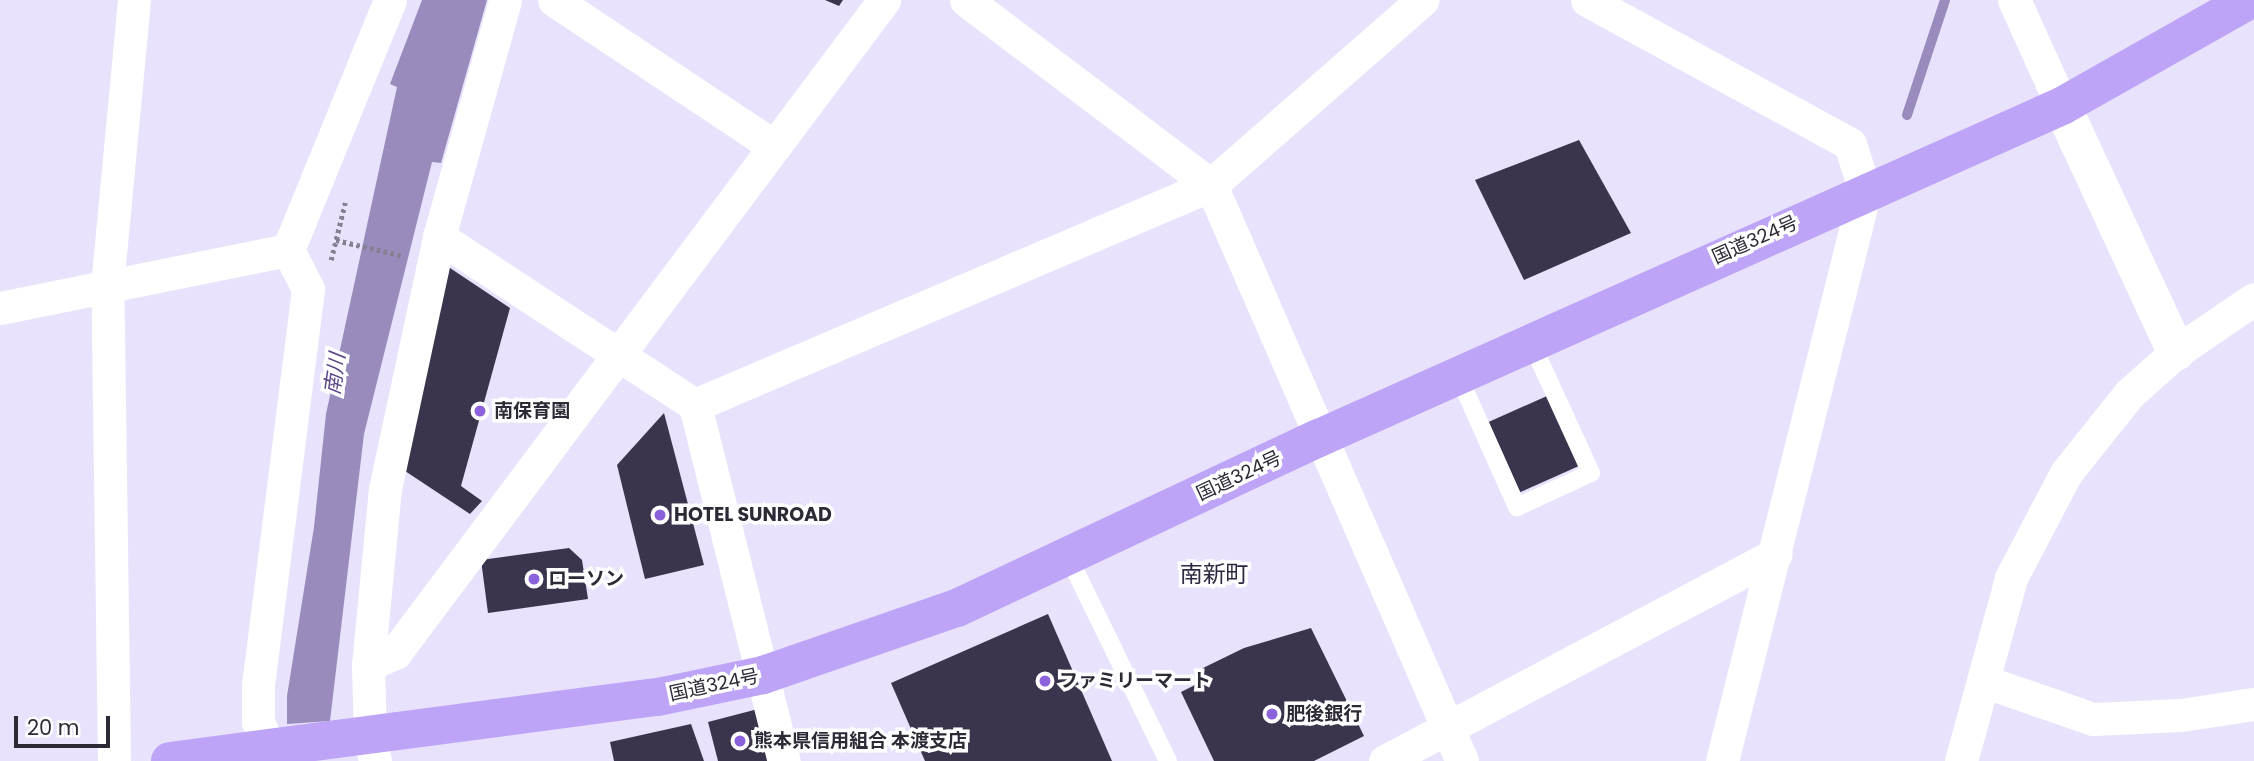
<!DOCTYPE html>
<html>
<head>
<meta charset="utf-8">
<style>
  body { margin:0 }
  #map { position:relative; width:2254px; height:761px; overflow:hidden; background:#e8e2fc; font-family:Poppins,"Noto Sans JP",sans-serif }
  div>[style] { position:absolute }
  .water>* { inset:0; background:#998cbc }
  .stream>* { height:10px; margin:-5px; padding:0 5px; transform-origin:5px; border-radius:5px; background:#998cbc }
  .building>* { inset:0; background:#3b344d; transform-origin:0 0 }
  .path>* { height:4.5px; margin-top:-2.25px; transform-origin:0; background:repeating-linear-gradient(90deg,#858193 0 3.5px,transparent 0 7px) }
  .service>* { height:18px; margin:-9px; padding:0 9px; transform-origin:9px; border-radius:9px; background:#fff }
  .minor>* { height:33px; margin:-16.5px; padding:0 16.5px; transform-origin:16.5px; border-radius:16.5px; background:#fff }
  .tertiary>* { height:38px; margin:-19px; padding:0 19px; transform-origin:19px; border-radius:19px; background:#fff }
  .trunk>* { height:38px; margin:-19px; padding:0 19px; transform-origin:19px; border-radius:19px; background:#bea4f7 }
  .dots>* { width:19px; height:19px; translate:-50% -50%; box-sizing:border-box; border:4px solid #fff; border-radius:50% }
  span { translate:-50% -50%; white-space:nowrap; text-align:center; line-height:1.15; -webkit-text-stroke:7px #fff; paint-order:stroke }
  .street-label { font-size:19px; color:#2d2a36 }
  .poi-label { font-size:19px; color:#2d2a36; font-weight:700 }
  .left { translate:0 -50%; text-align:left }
  .water-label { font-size:21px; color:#5a4685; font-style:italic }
  .quarter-label { font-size:23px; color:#2f2841 }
  .scale { position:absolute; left:14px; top:716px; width:96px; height:32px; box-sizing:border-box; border:4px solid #2d2a36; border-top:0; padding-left:9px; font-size:21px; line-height:24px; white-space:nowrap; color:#2d2a36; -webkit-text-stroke:5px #fff; paint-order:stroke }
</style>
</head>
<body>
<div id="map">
  <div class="water">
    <div style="clip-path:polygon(422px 0,487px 0,441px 163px,432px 162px,364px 434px,330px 721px,287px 724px,287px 696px,314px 527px,326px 414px,397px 87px,390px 84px)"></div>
  </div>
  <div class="stream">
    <div style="left:1907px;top:115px;width:121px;rotate:-71.7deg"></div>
  </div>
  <div class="building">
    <div style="clip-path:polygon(825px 0,843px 0,839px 6px)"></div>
    <div style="clip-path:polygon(1579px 140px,1631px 233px,1524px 280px,1475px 180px)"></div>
    <div style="clip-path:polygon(447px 266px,510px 308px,461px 486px,482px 501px,470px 514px,405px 471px)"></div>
    <div style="left:1547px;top:396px;width:77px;height:64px;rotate:66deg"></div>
    <div style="clip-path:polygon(664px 413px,704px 565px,645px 579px,617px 465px)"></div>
    <div style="clip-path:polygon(569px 548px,582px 560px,588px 599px,488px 613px,481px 560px)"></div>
    <div style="clip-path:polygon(1048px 614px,1112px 761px,925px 761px,891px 683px)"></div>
    <div style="clip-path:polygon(1311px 628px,1364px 736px,1314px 761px,1214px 761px,1181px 692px,1197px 684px,1203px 668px,1244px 648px)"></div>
    <div style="clip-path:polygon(758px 709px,772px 761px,718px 761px,708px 722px)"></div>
    <div style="clip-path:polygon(691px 724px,704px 761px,614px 761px,610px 742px)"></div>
  </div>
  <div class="path">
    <div style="left:336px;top:240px;width:69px;rotate:13.4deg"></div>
    <div style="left:331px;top:260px;width:59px;rotate:-76.2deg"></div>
  </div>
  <div class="service">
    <div style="left:1458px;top:375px;width:145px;rotate:65.9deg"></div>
    <div style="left:1517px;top:507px;width:81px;rotate:-24.7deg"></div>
    <div style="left:1591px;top:473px;width:144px;rotate:-114.6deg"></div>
    <div style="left:1068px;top:556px;width:228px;rotate:64deg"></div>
  </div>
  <div class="minor">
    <div style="left:554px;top:0;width:265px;rotate:33.6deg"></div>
    <div style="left:966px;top:0;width:307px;rotate:37.1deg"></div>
    <div style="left:1211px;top:185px;width:628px;rotate:66.45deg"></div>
    <div style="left:1587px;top:0;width:300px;rotate:28.7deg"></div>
    <div style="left:1850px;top:144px;width:49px;rotate:72.3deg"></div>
    <div style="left:1865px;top:191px;width:588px;rotate:104.08deg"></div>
    <div style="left:2014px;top:0;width:116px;rotate:65.6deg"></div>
    <div style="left:439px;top:237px;width:306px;rotate:33.3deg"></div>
    <div style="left:695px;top:405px;width:367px;rotate:76deg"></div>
    <div style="left:0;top:308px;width:294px;rotate:-11.4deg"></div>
    <div style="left:288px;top:250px;width:270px;rotate:-67.8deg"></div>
    <div style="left:695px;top:405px;width:561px;rotate:-23.09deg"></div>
    <div style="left:1211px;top:185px;width:281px;rotate:-41.2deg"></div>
    <div style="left:368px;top:665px;width:30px;rotate:-24deg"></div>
    <div style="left:395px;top:653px;width:816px;rotate:-53.17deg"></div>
    <div style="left:1983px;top:681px;width:116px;rotate:19.1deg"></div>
    <div style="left:2093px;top:719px;width:88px;rotate:-2.6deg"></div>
    <div style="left:2181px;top:715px;width:74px;rotate:-8.6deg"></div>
    <div style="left:114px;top:761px;width:475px;rotate:-90.8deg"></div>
    <div style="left:107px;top:286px;width:287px;rotate:-84.6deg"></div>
    <div style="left:276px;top:761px;width:43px;rotate:-114.8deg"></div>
    <div style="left:258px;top:722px;width:37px;rotate:-90deg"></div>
    <div style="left:258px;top:685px;width:399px;rotate:-82.8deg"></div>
    <div style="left:308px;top:289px;width:44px;rotate:-117.1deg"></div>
    <div style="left:375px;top:761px;width:25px;rotate:-102deg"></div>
    <div style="left:370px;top:737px;width:72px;rotate:-91.6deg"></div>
    <div style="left:368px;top:665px;width:177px;rotate:-84.5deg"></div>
    <div style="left:385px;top:489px;width:258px;rotate:-77.9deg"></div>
    <div style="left:439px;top:237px;width:246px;rotate:-74.4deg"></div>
    <div style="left:1385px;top:761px;width:442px;rotate:-27.9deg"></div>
    <div style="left:1961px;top:761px;width:190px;rotate:-74.7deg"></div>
    <div style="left:2011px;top:578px;width:119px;rotate:-62.4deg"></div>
    <div style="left:2066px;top:473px;width:101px;rotate:-51.4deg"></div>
    <div style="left:2129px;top:394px;width:63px;rotate:-41.8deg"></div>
    <div style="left:2176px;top:352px;width:94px;rotate:-34.2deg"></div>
  </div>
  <div class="tertiary">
    <div style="left:2062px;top:106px;width:271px;rotate:65.1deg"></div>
  </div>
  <div class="trunk">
    <div style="left:170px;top:761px;width:492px;rotate:-7.5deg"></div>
    <div style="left:658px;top:697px;width:107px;rotate:-11.8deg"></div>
    <div style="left:763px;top:675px;width:205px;rotate:-19.1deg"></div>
    <div style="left:957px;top:608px;width:400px;rotate:-25.2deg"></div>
    <div style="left:1319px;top:438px;width:814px;rotate:-24.08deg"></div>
    <div style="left:2062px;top:106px;width:215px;rotate:-29.5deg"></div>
  </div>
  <div class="dots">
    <div style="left:480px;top:411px;background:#8c61dc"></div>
    <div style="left:660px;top:515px;background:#8c61dc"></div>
    <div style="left:534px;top:579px;background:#8c61dc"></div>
    <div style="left:1045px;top:681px;background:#8c61dc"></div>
    <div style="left:1272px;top:714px;background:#8c61dc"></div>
    <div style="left:740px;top:741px;background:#8c61dc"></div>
  </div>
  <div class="street-label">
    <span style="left:1755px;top:240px;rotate:-24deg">国道324号</span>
    <span style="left:1239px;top:476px;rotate:-25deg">国道324号</span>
    <span style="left:714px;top:685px;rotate:-12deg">国道324号</span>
  </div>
  <div class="poi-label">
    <span class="left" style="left:494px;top:411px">南保育園</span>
    <span class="left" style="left:674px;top:515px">HOTEL SUNROAD</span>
    <span class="left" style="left:548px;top:579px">ローソン</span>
    <span class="left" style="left:1059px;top:681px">ファミリーマート</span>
    <span class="left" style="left:1286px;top:714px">肥後銀行</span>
    <span class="left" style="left:754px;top:741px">熊本県信用組合 本渡支店</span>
  </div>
  <div class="water-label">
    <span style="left:335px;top:374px;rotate:-82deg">南川</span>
  </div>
  <div class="quarter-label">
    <span style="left:1214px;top:574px">南新町</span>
  </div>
  <div class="scale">20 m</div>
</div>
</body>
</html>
